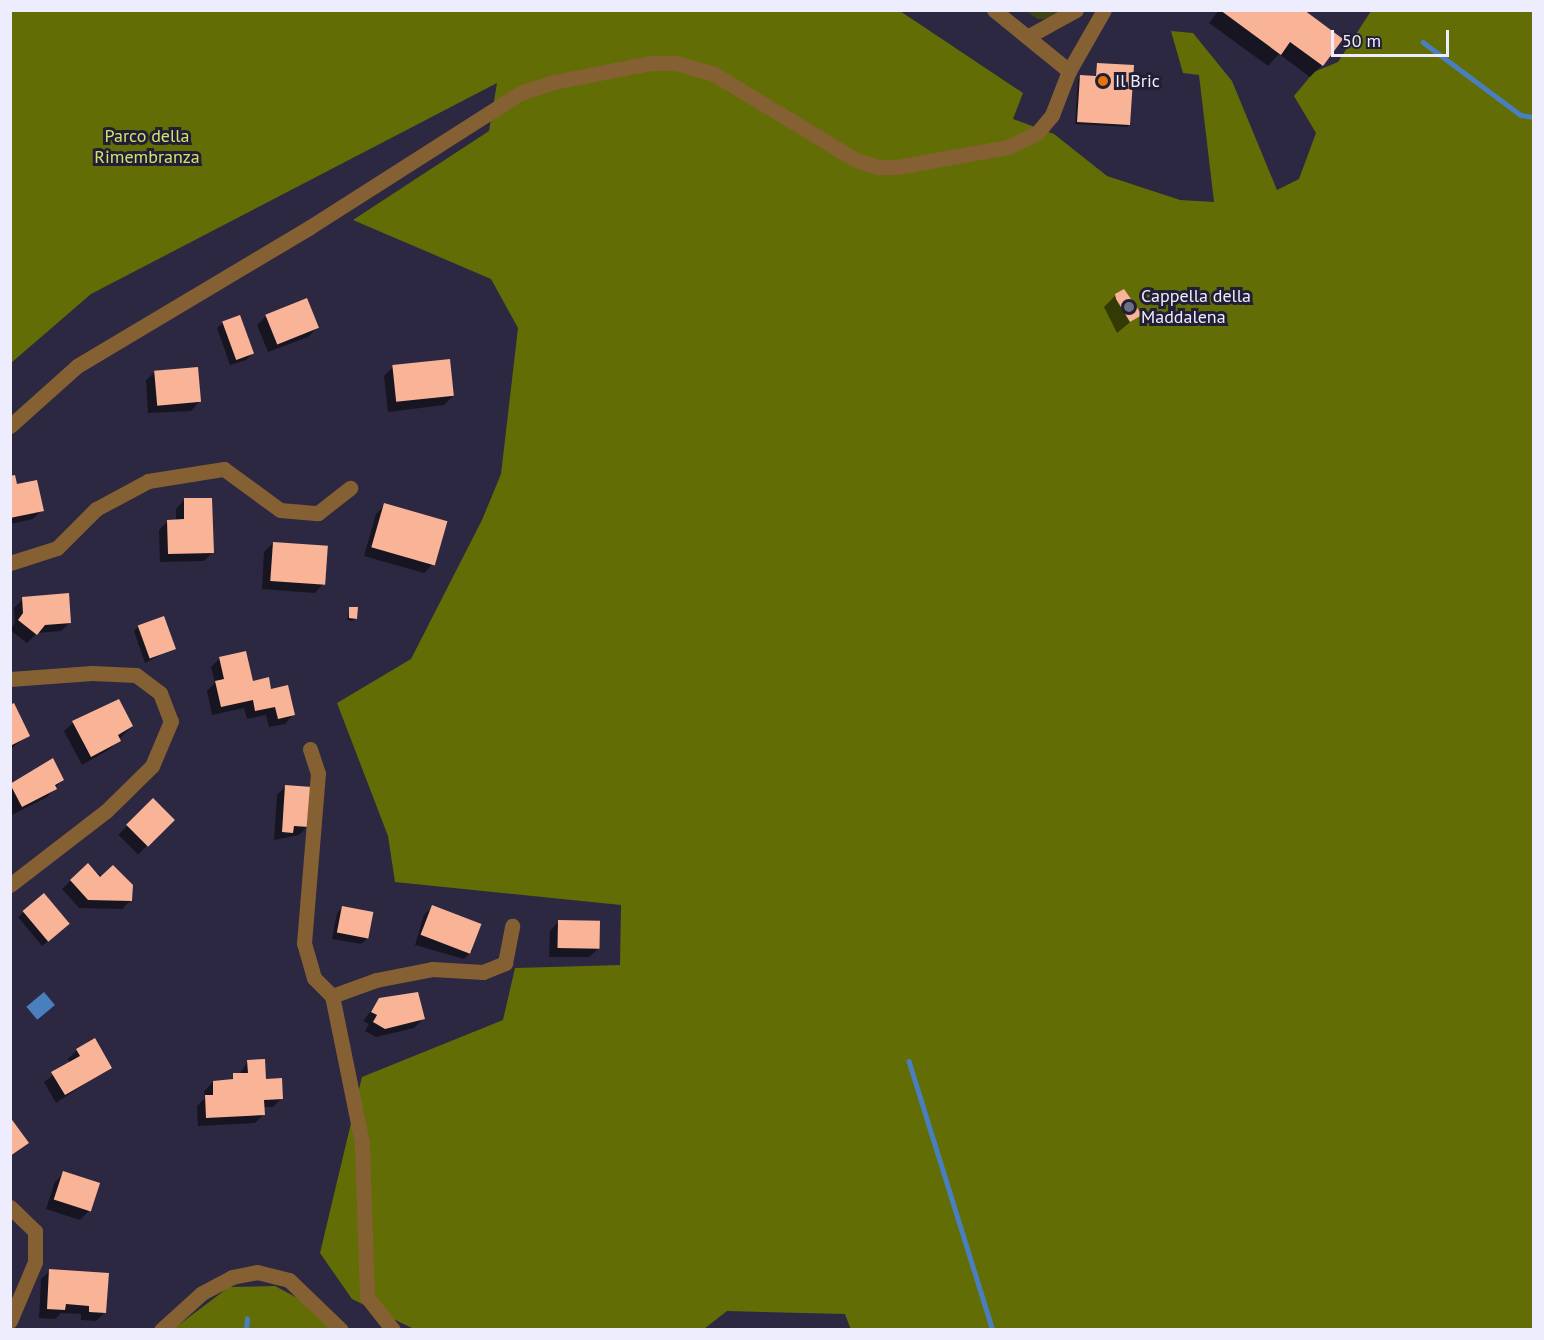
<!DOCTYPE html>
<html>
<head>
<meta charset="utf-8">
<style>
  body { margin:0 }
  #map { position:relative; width:1544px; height:1340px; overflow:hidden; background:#2c2841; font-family:"PT Sans",sans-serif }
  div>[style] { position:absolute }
  .green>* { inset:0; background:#3f4418 }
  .forest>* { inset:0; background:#636d06 }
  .water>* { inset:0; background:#497fbe; transform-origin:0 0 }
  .shadow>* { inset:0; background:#0007; transform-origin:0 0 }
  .stream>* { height:4.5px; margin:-2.25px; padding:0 2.25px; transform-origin:2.25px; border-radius:2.25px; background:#497fbe }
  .building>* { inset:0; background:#f9b396; transform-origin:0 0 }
  .minor>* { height:15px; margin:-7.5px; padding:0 7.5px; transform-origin:7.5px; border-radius:7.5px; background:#856033 }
  .dots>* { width:16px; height:16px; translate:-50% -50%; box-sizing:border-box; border:3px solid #221e36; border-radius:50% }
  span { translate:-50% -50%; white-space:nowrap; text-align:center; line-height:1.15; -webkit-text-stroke:6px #221e36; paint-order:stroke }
  .poi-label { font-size:18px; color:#eeedfd }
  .left { translate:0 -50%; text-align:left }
  .park-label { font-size:18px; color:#d3e36d }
  .frame { position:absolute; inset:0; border:12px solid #eeedfd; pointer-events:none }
  .scale { position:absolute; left:1331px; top:30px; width:118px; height:27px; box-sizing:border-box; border:3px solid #eeedfd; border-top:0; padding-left:8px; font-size:18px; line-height:21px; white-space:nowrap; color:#eeedfd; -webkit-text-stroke:4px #221e36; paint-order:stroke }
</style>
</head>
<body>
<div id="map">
  <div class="green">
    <div style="clip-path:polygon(1026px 11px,1066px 11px,1050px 19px,1038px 19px)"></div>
  </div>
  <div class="forest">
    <div style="clip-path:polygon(11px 11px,900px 11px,1023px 93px,1013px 119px,1054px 134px,1107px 176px,1180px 200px,1214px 202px,1199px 75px,1183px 73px,1171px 31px,1193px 33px,1232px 81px,1277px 190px,1299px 179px,1316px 133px,1294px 96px,1314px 72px,1338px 62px,1371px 11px,1533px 11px,1533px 1329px,851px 1330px,845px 1314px,727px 1311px,704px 1329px,416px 1330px,352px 1299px,320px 1253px,362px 1077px,503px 1020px,515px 968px,620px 965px,621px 905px,395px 882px,388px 836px,337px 703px,411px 659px,482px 520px,501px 474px,518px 328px,491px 279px,353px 220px,489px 131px,497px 83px,91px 294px,11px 363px)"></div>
    <div style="clip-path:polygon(275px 1286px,305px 1302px,331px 1330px,172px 1330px,229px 1287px)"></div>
  </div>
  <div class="water">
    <div style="left:44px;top:992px;width:17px;height:23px;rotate:50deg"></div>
  </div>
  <div class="shadow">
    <div style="clip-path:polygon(1219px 10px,1301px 10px,1322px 65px,1310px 77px,1279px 54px,1268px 66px,1209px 23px)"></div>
    <div style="clip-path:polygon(1098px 64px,1129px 124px,1127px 127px,1075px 124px,1078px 79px,1095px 77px)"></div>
    <div style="clip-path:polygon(1116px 295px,1140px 314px,1117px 333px,1104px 307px)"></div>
    <div style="clip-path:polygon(266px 316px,317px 328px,308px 337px,268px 352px,257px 325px)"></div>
    <div style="clip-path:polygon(223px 323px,252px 354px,246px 360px,230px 365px,217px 328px)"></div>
    <div style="clip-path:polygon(392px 368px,453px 396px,444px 405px,388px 412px,384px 376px)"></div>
    <div style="clip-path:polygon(155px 372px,199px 402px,191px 411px,148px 413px,146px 380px)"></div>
    <div style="clip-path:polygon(10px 478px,42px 510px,33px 519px,10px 524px)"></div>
    <div style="clip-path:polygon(184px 500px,213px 552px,204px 561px,160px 562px,159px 530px,168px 521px,176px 521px,176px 509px)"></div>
    <div style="clip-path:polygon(385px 505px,433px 564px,424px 573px,364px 556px,376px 514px)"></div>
    <div style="clip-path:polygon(273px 543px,323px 584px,315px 593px,262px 589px,264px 552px)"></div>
    <div style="clip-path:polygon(23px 599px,70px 622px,61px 631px,37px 633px,27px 643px,10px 630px,15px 623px,14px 608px)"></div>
    <div style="clip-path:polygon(350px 608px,356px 618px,353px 621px,347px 620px)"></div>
    <div style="clip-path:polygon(139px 626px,174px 648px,145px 663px,134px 631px)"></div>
    <div style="clip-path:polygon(220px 658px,252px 683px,270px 690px,293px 715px,285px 724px,269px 727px,266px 715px,247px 719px,244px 708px,212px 715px,207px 691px,215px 683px,211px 667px)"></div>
    <div style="clip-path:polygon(118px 701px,132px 726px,110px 749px,82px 765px,64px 731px,73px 723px)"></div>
    <div style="clip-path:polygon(10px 706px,28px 736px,10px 749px)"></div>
    <div style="clip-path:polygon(52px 760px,62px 780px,47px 797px,12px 815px,10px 785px)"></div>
    <div style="clip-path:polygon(285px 787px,308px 826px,299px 835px,274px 840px,277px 795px)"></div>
    <div style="left:153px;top:800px;width:28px;height:49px;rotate:45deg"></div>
    <div style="clip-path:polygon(87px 865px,131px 900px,122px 909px,79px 908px,62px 889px)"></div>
    <div style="clip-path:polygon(433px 906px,473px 950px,464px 959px,415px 945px,424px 915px)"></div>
    <div style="clip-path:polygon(343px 907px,367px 939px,361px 944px,332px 939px,337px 913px)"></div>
    <div style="clip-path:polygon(24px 912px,62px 929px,42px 946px,18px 917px)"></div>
    <div style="clip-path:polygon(558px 922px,598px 949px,589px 957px,549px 957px,550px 931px)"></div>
    <div style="clip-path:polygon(380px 999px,423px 1019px,414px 1028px,376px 1037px,365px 1031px,369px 1024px,363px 1021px)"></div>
    <div style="clip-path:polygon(77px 1050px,110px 1067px,56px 1103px,44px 1082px,70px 1063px,68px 1059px)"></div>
    <div style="clip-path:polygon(248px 1061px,282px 1098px,273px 1107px,263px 1107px,264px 1114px,255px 1123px,198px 1126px,197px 1106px,205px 1098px,204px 1091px,213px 1082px,227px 1081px,239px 1075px)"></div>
    <div style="clip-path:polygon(64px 1173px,89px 1211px,80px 1220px,46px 1209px,55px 1182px)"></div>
    <div style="clip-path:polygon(50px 1271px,105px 1312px,96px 1321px,81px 1320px,81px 1314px,61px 1313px,55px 1319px,39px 1318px,41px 1279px)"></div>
  </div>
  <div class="stream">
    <div style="left:1423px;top:42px;width:122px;rotate:36.7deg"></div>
    <div style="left:1521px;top:115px;width:13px;rotate:9deg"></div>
    <div style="left:909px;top:1061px;width:282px;rotate:72.7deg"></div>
    <div style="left:246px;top:1330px;width:11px;rotate:-85deg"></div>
  </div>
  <div class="building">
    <div style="clip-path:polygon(1220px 10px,1304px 10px,1343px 39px,1323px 66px,1290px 42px,1281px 55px)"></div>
    <div style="clip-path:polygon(1097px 63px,1134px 65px,1130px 125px,1077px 122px,1080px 75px,1096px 76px)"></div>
    <div style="clip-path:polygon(1124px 289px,1142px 315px,1130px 322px,1116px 299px,1115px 294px)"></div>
    <div style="left:307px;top:298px;width:32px;height:45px;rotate:68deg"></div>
    <div style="left:240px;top:315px;width:41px;height:19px;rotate:70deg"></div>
    <div style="left:450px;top:359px;width:37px;height:58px;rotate:84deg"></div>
    <div style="left:198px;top:367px;width:35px;height:44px;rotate:85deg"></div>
    <div style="clip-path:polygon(15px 475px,17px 484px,37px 480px,44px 511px,10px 518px,10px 476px)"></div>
    <div style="clip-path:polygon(184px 498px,212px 498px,214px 553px,168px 554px,167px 520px,184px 519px)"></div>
    <div style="left:384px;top:503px;width:66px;height:46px;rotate:16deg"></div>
    <div style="left:273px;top:542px;width:55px;height:39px;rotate:4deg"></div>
    <div style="clip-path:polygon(69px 593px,71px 623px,45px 625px,37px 635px,18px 620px,23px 613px,22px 597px)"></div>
    <div style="clip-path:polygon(349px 607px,358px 607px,357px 619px,349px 618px)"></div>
    <div style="left:164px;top:616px;width:35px;height:28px;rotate:70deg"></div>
    <div style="clip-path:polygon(246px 651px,253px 681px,269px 677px,271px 689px,288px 685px,295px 715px,278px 719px,275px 707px,255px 711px,253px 700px,221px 707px,215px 681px,224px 679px,219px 657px)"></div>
    <div style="clip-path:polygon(119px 699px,133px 726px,118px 735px,121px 741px,91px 757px,72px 721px)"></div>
    <div style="clip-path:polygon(14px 703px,30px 736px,10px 746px,10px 705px)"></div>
    <div style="clip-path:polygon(53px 758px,64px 780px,55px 785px,57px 789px,22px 807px,10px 784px)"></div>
    <div style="clip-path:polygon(285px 785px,312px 787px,309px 827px,294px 826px,293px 833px,282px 832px)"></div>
    <div style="left:153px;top:798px;width:31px;height:38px;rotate:45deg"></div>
    <div style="clip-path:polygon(88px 863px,100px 877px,113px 865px,133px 885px,132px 901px,88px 900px,70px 880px)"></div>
    <div style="left:44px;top:893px;width:40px;height:28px;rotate:50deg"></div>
    <div style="left:432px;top:905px;width:53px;height:32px;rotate:21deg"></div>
    <div style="left:342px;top:906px;width:32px;height:27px;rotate:11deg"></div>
    <div style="left:558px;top:920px;width:42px;height:28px;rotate:1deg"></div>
    <div style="clip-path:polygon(418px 992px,425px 1019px,385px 1029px,373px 1022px,377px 1015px,371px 1012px,379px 998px)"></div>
    <div style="clip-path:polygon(95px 1038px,112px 1068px,65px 1095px,51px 1072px,80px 1056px,76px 1049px)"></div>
    <div style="clip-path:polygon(265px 1059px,266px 1079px,282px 1078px,283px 1099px,264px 1100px,265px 1115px,206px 1118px,205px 1095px,213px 1095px,213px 1081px,233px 1079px,233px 1073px,248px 1073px,247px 1060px)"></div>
    <div style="clip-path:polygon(10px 1117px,29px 1143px,10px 1156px)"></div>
    <div style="left:63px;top:1171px;width:39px;height:30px;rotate:18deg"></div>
    <div style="clip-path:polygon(49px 1269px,109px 1273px,106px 1313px,89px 1312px,89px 1306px,66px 1304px,65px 1310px,47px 1309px)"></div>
  </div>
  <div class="minor">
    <div style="left:994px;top:10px;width:97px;rotate:39.1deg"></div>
    <div style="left:1027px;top:37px;width:56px;rotate:-28.9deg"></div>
    <div style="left:10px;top:426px;width:90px;rotate:-41.8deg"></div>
    <div style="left:77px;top:366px;width:271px;rotate:-30.8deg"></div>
    <div style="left:310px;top:227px;width:249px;rotate:-32.5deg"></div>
    <div style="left:520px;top:93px;width:36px;rotate:-18deg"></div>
    <div style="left:554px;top:82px;width:99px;rotate:-11.1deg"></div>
    <div style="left:651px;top:63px;width:25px"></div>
    <div style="left:676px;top:63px;width:40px;rotate:16deg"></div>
    <div style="left:714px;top:74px;width:166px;rotate:31.2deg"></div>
    <div style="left:856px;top:160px;width:23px;rotate:18deg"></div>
    <div style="left:878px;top:167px;width:19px"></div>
    <div style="left:897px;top:167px;width:113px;rotate:-10.2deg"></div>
    <div style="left:1008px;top:147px;width:32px;rotate:-26deg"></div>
    <div style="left:1037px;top:133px;width:23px;rotate:-50deg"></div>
    <div style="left:1052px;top:115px;width:47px;rotate:-68.9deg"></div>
    <div style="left:1069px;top:71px;width:70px;rotate:-60.2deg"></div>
    <div style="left:10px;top:563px;width:49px;rotate:-17.7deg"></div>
    <div style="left:57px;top:548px;width:55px;rotate:-45deg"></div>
    <div style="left:96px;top:509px;width:59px;rotate:-28.3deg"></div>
    <div style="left:148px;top:481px;width:77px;rotate:-9deg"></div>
    <div style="left:224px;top:469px;width:69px;rotate:36.2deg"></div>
    <div style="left:280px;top:510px;width:38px;rotate:5deg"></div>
    <div style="left:318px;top:513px;width:41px;rotate:-38deg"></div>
    <div style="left:10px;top:679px;width:82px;rotate:-4.2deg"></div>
    <div style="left:92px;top:673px;width:44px;rotate:2.6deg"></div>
    <div style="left:136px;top:675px;width:30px;rotate:37deg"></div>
    <div style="left:160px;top:693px;width:30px;rotate:69deg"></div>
    <div style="left:171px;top:721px;width:49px;rotate:112.9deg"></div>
    <div style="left:152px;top:766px;width:64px;rotate:135.6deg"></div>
    <div style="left:106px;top:811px;width:121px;rotate:142.4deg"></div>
    <div style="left:310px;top:749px;width:25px;rotate:72deg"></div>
    <div style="left:318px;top:773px;width:171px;rotate:94.7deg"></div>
    <div style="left:304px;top:943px;width:36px;rotate:74deg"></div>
    <div style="left:314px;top:978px;width:25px;rotate:45deg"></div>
    <div style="left:10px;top:1207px;width:35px;rotate:44deg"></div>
    <div style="left:35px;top:1231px;width:31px;rotate:90deg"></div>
    <div style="left:35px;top:1262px;width:64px;rotate:113deg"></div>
    <div style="left:161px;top:1330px;width:55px;rotate:-42.1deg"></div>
    <div style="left:202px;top:1293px;width:34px;rotate:-28deg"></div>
    <div style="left:232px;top:1277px;width:25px;rotate:-11deg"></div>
    <div style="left:257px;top:1272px;width:33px;rotate:14deg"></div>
    <div style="left:289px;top:1280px;width:72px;rotate:43.9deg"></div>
    <div style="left:393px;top:1330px;width:42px;rotate:-128.2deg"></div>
    <div style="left:367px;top:1297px;width:154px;rotate:-91.9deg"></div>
    <div style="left:362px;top:1143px;width:150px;rotate:-101.5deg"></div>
    <div style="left:332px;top:996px;width:47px;rotate:-20deg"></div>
    <div style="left:376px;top:980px;width:57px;rotate:-11.1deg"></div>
    <div style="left:432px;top:969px;width:51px;rotate:3.4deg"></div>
    <div style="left:483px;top:972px;width:24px;rotate:-22deg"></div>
    <div style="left:505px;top:963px;width:38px;rotate:-79deg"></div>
  </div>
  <div class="dots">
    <div style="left:1103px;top:81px;background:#e8710a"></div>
    <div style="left:1129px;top:307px;background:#6b7280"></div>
  </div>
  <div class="poi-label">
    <span class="left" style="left:1115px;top:81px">Il Bric</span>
    <span class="left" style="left:1141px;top:307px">Cappella della<br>Maddalena</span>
  </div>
  <div class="park-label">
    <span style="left:147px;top:147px">Parco della<br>Rimembranza</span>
  </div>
  <div class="frame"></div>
  <div class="scale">50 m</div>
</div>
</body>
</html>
